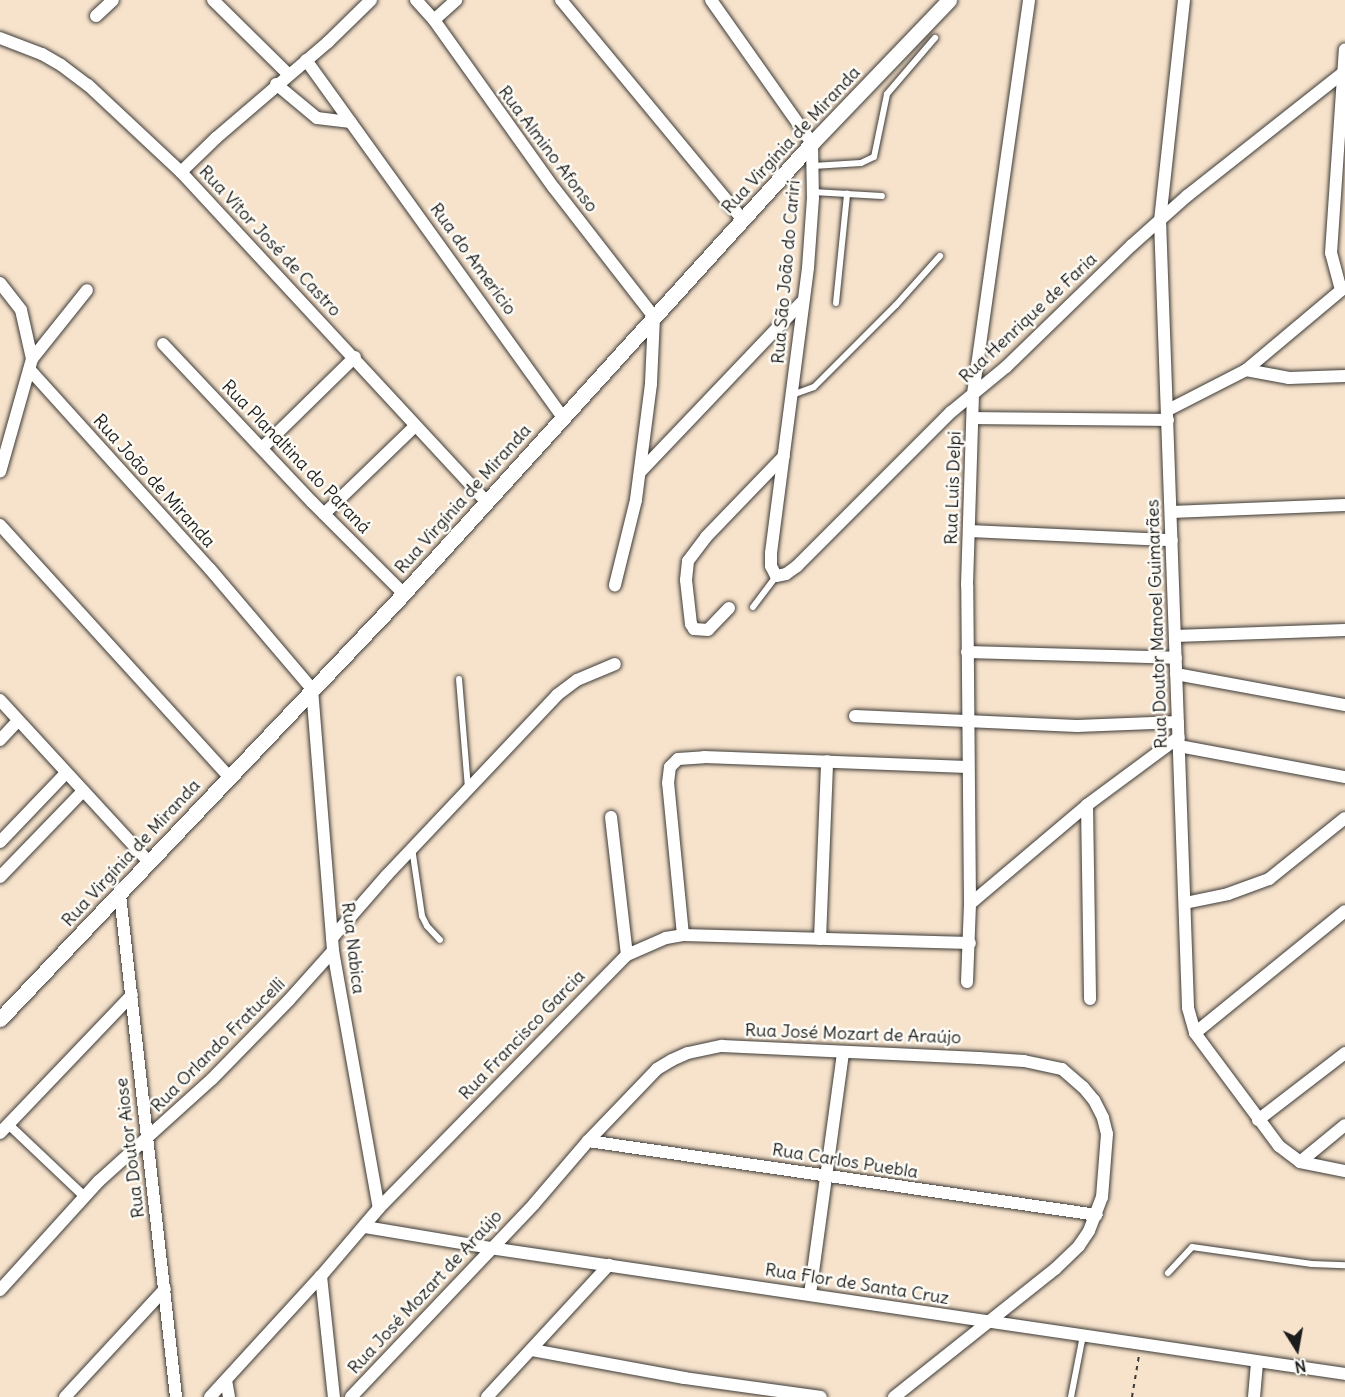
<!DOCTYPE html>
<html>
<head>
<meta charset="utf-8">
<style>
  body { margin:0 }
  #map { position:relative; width:1345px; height:1397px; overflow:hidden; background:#f7e3cc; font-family:Delius,sans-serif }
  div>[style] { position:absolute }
  .path>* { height:2px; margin-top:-1px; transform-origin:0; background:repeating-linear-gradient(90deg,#3d3a36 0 4.5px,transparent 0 9px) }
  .roads { filter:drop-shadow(0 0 2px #3d3a36) drop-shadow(0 0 2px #3d3a36) }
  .service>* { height:6px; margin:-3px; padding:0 3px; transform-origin:3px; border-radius:3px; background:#fff }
  .pedestrian>* { height:9px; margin:-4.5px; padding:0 4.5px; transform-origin:4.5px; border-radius:4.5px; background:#fff }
  .minor>* { height:12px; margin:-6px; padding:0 6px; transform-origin:6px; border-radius:6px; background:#fff }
  .tertiary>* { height:15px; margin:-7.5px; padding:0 7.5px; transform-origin:7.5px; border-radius:7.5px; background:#fff }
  span { translate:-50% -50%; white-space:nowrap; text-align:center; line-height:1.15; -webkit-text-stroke:5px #fdfcf7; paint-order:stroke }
  .street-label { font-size:18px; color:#1c1c1c }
  .north { position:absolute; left:1267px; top:1319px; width:60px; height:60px; -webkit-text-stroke:4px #fdfcf7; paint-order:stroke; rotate:169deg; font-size:16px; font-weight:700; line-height:24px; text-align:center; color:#1c1c1c }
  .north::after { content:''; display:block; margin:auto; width:21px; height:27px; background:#1c1c1c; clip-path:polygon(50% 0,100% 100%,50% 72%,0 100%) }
</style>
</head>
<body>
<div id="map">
  <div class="path">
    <div style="left:1132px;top:1397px;width:43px;rotate:-80.5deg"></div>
  </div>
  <div class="roads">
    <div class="service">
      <div style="left:813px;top:166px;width:48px;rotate:-3.6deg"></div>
      <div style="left:861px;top:163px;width:14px;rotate:-25deg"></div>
      <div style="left:874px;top:157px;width:64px;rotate:-78.3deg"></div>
      <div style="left:887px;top:94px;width:74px;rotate:-49.4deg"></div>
      <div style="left:813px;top:192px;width:69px;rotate:3.3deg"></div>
      <div style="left:836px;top:303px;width:110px;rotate:-84.2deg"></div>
      <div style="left:792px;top:395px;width:23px;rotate:-20deg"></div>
      <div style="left:814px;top:387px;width:116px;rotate:-45deg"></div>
      <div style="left:896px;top:305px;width:66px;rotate:-48.1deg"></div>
      <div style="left:753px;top:607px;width:39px;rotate:-53deg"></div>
      <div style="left:459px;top:679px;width:109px;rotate:85.3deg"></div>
      <div style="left:412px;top:848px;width:69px;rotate:81.6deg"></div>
      <div style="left:422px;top:916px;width:11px;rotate:63deg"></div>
      <div style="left:427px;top:926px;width:19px;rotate:47deg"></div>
      <div style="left:1168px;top:1273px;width:35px;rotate:-47deg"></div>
      <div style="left:1192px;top:1247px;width:121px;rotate:8.1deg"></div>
      <div style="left:1312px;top:1264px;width:33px;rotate:2deg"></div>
      <div style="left:1071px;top:1397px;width:63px;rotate:-79deg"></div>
    </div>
    <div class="pedestrian">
      <div style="left:8px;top:1124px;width:105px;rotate:43.5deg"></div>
    </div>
    <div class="minor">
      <div style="left:213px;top:0;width:105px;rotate:44.6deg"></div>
      <div style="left:416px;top:0;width:27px;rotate:48deg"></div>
      <div style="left:434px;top:20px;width:206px;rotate:54.5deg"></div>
      <div style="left:554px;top:188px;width:163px;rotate:52.2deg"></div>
      <div style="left:654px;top:317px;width:67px;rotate:92.6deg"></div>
      <div style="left:651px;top:384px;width:117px;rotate:97.4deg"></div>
      <div style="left:636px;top:500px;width:88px;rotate:103.9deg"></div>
      <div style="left:561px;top:0;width:286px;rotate:50.4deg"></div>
      <div style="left:711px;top:0;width:175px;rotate:54.8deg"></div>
      <div style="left:812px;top:143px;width:55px;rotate:89deg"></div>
      <div style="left:813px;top:198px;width:70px;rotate:94.1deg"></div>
      <div style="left:808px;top:268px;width:287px;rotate:97.4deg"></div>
      <div style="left:771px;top:553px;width:13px;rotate:90deg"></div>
      <div style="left:771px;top:566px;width:11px;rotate:63deg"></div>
      <div style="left:776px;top:576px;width:10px;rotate:-11deg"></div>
      <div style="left:786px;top:574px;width:14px;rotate:-36deg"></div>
      <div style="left:797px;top:566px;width:218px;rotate:-45deg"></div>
      <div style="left:951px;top:412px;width:71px;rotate:-39.3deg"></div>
      <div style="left:1006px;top:367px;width:175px;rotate:-44.1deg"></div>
      <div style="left:1132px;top:245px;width:74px;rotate:-41.7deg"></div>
      <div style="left:1187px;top:196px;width:201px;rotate:-38.3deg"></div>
      <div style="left:1184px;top:0;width:221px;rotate:96.2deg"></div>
      <div style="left:1160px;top:220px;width:788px;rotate:87.96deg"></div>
      <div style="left:1188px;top:1008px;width:26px;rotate:74deg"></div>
      <div style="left:1195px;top:1033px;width:141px;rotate:53.4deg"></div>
      <div style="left:1279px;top:1146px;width:26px;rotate:37deg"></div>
      <div style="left:1300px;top:1162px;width:46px;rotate:11.3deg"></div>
      <div style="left:96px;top:16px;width:23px;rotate:-43deg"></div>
      <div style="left:434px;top:20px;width:30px;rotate:-42deg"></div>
      <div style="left:0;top:38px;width:45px;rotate:20.9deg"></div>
      <div style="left:42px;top:54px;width:22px;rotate:30deg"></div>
      <div style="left:61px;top:65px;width:34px;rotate:37deg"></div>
      <div style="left:88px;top:85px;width:127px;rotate:43.1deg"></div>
      <div style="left:181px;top:172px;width:450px;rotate:47.2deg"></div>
      <div style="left:306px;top:60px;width:440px;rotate:54.3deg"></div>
      <div style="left:276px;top:84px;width:53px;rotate:39.7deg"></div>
      <div style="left:317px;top:118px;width:34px;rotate:7deg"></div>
      <div style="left:181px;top:172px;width:49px;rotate:-44.2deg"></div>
      <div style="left:216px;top:138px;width:148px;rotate:-40.6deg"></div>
      <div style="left:328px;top:42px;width:60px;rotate:-44.3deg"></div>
      <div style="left:0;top:283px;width:34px;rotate:52deg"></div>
      <div style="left:21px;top:310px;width:50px;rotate:77.3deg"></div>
      <div style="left:32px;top:359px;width:117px;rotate:105.8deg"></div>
      <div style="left:1341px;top:290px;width:38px;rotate:-105deg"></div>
      <div style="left:1331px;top:253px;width:204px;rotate:-86.1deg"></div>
      <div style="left:163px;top:344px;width:217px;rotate:46.7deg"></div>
      <div style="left:312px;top:502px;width:129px;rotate:45deg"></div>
      <div style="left:32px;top:359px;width:88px;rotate:-51.4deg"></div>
      <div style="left:30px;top:370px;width:268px;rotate:47.9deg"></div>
      <div style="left:210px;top:569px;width:157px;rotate:49.6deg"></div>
      <div style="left:312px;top:689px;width:263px;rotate:85.4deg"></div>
      <div style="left:333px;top:951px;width:261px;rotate:79.9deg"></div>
      <div style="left:1246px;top:370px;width:44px;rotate:10.5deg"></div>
      <div style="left:1289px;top:378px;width:56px;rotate:-2deg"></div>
      <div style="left:1168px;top:410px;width:88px;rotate:-27.1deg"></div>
      <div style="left:1246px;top:370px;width:129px;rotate:-40deg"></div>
      <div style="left:973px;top:418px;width:195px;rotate:0.6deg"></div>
      <div style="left:262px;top:448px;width:130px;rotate:-44.4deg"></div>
      <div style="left:640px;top:472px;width:236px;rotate:-46.4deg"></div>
      <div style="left:1171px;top:512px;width:174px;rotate:-2.3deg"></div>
      <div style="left:324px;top:514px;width:127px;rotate:-44deg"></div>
      <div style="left:0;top:525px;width:342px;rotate:47.7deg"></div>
      <div style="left:970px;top:531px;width:202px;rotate:2.6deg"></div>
      <div style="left:729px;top:608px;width:30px;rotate:134deg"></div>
      <div style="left:708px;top:630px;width:14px;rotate:-176deg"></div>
      <div style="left:694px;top:629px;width:6px;rotate:-121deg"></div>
      <div style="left:691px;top:624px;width:44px;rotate:-96.5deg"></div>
      <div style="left:686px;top:580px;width:19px;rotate:-84deg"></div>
      <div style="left:688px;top:561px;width:30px;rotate:-53deg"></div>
      <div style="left:706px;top:537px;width:112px;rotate:-46.1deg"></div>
      <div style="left:1175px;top:636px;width:170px;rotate:-2deg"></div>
      <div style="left:967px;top:652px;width:209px;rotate:1.6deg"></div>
      <div style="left:1176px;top:674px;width:172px;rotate:10.4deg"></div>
      <div style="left:0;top:700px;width:220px;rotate:47.4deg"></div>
      <div style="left:855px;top:716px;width:222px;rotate:2.6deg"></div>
      <div style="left:1077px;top:726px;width:101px;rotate:-2.3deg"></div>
      <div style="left:0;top:740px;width:26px;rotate:-47deg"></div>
      <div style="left:1179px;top:746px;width:169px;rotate:10.6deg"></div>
      <div style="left:1087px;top:805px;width:194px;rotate:89.1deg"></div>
      <div style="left:611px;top:817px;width:139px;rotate:83.4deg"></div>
      <div style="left:0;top:842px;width:94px;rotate:-46.3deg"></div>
      <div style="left:0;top:877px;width:118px;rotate:-46deg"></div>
      <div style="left:120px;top:895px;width:505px;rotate:83.63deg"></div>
      <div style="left:1185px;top:903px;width:44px;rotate:-11.8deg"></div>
      <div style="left:1228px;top:894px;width:44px;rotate:-20.1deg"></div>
      <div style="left:1269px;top:879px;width:97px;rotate:-38.8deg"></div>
      <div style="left:970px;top:904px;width:153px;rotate:-40.2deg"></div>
      <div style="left:1087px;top:805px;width:114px;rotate:-36.5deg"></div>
      <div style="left:683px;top:935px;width:153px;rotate:-95.6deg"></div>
      <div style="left:668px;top:783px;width:16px;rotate:-83deg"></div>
      <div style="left:670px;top:767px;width:11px;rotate:-45deg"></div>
      <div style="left:678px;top:759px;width:26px;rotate:-4deg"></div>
      <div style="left:704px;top:757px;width:264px;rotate:2.2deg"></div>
      <div style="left:332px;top:938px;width:84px;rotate:-48.9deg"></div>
      <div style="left:387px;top:875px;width:248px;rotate:-46.6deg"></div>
      <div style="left:557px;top:695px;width:25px;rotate:-37deg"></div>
      <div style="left:577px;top:680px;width:41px;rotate:-22.8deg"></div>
      <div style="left:820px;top:939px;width:178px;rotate:-87.7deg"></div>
      <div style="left:967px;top:982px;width:78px;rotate:-87.8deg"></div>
      <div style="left:970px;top:904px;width:319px;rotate:-90.5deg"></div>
      <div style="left:967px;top:585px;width:191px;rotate:-88.2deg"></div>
      <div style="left:973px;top:394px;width:398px;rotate:-81.9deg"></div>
      <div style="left:1195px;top:1033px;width:193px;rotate:-39.1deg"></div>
      <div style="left:1258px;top:1120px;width:110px;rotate:-37.6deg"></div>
      <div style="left:0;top:1133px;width:191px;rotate:-46.3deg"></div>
      <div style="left:588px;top:1141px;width:514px;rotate:8.27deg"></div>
      <div style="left:1300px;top:1162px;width:58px;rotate:-39.4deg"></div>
      <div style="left:365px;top:1227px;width:127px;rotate:9.5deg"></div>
      <div style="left:490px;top:1248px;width:864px;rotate:8.38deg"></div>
      <div style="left:321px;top:1276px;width:122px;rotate:83.9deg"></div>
      <div style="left:0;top:1290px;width:147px;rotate:-47.8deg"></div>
      <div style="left:99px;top:1181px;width:152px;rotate:-42.1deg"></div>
      <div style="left:212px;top:1079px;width:110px;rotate:-45.7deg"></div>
      <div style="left:289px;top:1000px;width:66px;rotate:-48.1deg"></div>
      <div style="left:810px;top:1294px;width:243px;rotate:-82.2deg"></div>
      <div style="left:532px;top:1350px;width:155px;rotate:10.4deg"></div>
      <div style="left:684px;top:1378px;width:138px;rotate:7.9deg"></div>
      <div style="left:226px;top:1380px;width:17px;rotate:80deg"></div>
      <div style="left:65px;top:1397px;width:147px;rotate:-47.2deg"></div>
      <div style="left:210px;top:1397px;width:164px;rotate:-47.5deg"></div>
      <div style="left:321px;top:1276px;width:89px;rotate:-49.5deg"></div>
      <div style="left:379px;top:1208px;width:354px;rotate:-45.6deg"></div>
      <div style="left:627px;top:955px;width:43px;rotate:-23.6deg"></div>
      <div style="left:666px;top:938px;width:17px;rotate:-10deg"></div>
      <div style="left:683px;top:935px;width:287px;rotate:1.6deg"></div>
      <div style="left:351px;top:1397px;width:266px;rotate:-46.5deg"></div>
      <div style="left:534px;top:1204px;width:83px;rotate:-49.4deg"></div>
      <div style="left:588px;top:1141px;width:100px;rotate:-46.2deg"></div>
      <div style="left:657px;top:1069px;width:17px;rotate:-31deg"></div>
      <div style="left:672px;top:1060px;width:17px;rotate:-24deg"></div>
      <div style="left:688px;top:1053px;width:35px;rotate:-12deg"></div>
      <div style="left:722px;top:1046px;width:257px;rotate:2.7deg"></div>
      <div style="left:979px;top:1058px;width:45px;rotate:3.8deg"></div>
      <div style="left:1024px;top:1061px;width:39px;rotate:12deg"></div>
      <div style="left:1062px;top:1069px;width:28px;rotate:41deg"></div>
      <div style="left:1083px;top:1087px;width:17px;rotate:50deg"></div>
      <div style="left:1094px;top:1100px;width:20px;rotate:63deg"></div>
      <div style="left:1103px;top:1118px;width:16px;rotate:76deg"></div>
      <div style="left:1107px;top:1134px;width:63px;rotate:94.5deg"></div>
      <div style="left:1102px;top:1197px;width:36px;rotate:111deg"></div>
      <div style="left:1089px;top:1231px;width:18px;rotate:124deg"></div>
      <div style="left:1079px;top:1246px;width:33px;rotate:136deg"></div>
      <div style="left:1055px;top:1269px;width:206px;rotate:141.5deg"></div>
      <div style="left:487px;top:1397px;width:180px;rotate:-47.3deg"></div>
      <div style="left:1254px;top:1397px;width:35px;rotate:-85deg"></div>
    </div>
    <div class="tertiary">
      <div style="left:0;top:1019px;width:572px;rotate:-46.49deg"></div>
      <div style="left:394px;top:604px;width:622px;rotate:-47.8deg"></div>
      <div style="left:812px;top:143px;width:198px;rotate:-46.2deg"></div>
    </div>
  </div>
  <div class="street-label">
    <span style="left:791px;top:140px;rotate:-47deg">Rua Virgínia de Miranda</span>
    <span style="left:548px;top:149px;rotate:53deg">Rua Almino Afonso</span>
    <span style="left:270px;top:241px;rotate:47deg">Rua Vítor José de Castro</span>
    <span style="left:473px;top:259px;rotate:54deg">Rua do Amerício</span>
    <span style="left:786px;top:272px;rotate:-85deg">Rua São João do Cariri</span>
    <span style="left:1028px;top:318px;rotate:-43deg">Rua Henrique de Faria</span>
    <span style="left:296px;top:457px;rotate:46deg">Rua Planaltina do Paraná</span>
    <span style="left:154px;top:481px;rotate:48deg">Rua João de Miranda</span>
    <span style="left:953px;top:488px;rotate:-88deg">Rua Luis Delpi</span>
    <span style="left:463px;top:499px;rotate:-48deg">Rua Virgínia de Miranda</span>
    <span style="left:1157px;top:624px;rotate:-92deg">Rua Doutor Manoel Guimarães</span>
    <span style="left:131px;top:853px;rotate:-47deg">Rua Virgínia de Miranda</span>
    <span style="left:353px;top:948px;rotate:83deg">Rua Nabica</span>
    <span style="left:853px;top:1034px;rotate:2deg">Rua José Mozart de Araújo</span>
    <span style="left:522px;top:1035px;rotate:-46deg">Rua Francisco Garcia</span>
    <span style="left:218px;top:1045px;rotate:-45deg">Rua Orlando Fratucelli</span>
    <span style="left:130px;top:1148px;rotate:-97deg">Rua Doutor Aiose</span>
    <span style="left:845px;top:1161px;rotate:9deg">Rua Carlos Puebla</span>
    <span style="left:857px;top:1284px;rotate:9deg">Rua Flor de Santa Cruz</span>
    <span style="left:425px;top:1292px;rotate:-47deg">Rua José Mozart de Araújo</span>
  </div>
  <div class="north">N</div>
</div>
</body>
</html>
